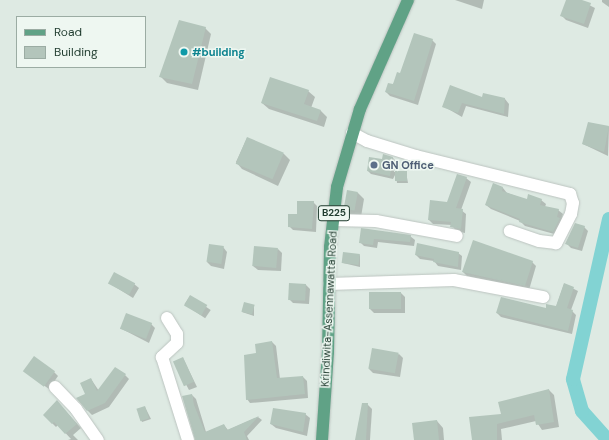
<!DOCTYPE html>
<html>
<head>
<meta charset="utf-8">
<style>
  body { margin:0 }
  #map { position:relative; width:609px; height:440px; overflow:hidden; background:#deeae3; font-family:"DM Sans",sans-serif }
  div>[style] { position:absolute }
  .shadow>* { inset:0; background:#0003; transform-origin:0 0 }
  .canal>* { height:14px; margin:-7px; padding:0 7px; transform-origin:7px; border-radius:7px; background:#82d3d3 }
  .building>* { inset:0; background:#b3c5bb; transform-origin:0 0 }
  .roads { filter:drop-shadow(0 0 1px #bcc4c0) drop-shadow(0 0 1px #bcc4c0) }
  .minor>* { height:12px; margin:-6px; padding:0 6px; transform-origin:6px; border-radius:6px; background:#fff }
  .major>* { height:12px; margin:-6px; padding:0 6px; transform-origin:6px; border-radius:6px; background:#60a286 }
  .dots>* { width:11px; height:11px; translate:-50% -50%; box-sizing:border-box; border:2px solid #eef7f1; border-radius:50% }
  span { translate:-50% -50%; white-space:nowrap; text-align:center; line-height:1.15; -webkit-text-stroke:3px #eef7f1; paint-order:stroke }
  .shield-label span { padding:1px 3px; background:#eef7f1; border:1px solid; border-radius:3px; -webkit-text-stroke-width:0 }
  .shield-label { font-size:10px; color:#1f3b2e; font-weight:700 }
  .culture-label { font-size:11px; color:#0d838f; font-weight:700 }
  .left { translate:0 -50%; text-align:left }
  .service-label { font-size:11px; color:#4e5e75; font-weight:700 }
  .street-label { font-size:11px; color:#1f3b2e }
  .legend { position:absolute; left:16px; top:16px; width:130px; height:52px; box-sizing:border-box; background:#eef7f1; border:1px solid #9baca3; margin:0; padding:5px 7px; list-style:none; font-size:12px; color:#1f3b2e }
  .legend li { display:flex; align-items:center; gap:8px; height:20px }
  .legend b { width:20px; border:1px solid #9baca3 }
</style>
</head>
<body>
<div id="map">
  <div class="shadow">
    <div style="clip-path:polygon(455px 0,484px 0,482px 9px)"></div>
    <div style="clip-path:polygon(567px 0,579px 0,595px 8px,588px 28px,566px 20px,562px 16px)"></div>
    <div style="clip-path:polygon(602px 0,609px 0,609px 7px,602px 2px)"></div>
    <div style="clip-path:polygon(205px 28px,211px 34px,198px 90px,167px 83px,160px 76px)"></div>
    <div style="clip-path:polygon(432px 40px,436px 44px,418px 105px,390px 96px,386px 92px)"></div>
    <div style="clip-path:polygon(308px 91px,315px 97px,311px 108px,321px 111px,327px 117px,324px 127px,269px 109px,262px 103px)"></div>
    <div style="clip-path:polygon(483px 99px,505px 99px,509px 104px,508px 117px,466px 106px,462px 117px,443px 106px)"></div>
    <div style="clip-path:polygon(589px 123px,609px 127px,608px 156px,583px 144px)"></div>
    <div style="clip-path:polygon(247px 138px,284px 154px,290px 160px,278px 186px,242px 169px,236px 162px)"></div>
    <div style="clip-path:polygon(393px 158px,396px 161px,394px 172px,406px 172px,408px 183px,397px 183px,396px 173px,393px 179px,371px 174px,368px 171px,383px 160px)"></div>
    <div style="clip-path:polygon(466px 178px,471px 182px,461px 210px,466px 214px,465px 233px,456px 231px,452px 225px,433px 224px,429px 220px,448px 203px)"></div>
    <div style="clip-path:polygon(494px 185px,503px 188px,507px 193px,527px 200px,541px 200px,546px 204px,545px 207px,558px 210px,563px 214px,558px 235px,525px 226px,520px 221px,491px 209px,486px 205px)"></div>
    <div style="clip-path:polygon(348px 191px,358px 193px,364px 199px,361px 217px,351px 215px,344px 209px)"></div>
    <div style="clip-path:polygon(313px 202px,317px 206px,316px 232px,293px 230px,289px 226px)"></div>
    <div style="clip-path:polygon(584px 227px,588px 231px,582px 251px,571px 248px,567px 244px)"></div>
    <div style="clip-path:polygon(362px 229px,410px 236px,415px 240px,414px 246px,378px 242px,377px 248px,364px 246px,360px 242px)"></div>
    <div style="clip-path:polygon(223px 247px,227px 252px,224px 269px,211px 266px,207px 262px)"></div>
    <div style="clip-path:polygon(278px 249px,282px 253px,281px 271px,258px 270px,253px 266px)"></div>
    <div style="clip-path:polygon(458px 253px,462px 256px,461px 270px,438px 266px,434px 261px,420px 259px,416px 255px)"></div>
    <div style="clip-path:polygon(360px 255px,360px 267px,343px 263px)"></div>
    <div style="clip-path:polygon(532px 262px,536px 266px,529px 290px,467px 276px,463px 272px)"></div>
    <div style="clip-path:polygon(109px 283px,134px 284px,139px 288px,133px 298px)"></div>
    <div style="clip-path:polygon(290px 284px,306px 285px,310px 289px,309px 304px,293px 303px,289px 299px)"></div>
    <div style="clip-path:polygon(564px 284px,578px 291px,571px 310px,576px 315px,572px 334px,501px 317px,497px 313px,556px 307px)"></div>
    <div style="clip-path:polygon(370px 293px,401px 293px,405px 297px,405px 313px,374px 313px,370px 309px)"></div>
    <div style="left:190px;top:296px;width:25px;height:10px;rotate:34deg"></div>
    <div style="clip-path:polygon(254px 306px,254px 316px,242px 312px)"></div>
    <div style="clip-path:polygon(151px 324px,155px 328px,149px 343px,120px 328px)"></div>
    <div style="clip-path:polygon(272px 342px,276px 346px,280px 379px,303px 377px,307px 381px,308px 398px,250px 403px,247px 399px,257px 354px)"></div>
    <div style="clip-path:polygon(399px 354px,403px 358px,400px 377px,373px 373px,369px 369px)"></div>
    <div style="clip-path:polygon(183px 358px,197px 387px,189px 390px,174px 362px)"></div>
    <div style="clip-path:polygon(54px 372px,58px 376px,49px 389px,29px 375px)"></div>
    <div style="clip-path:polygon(125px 375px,129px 379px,109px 407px,92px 415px,88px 411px,86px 394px,91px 379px,99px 391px)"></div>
    <div style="clip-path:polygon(549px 390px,554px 395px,559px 427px,542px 430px,536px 421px,501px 429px,502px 440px,473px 440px,502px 414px)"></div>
    <div style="clip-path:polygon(192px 395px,196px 399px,206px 432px,224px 425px,228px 430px,258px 417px,262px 420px,247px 436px,249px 440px,196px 440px)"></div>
    <div style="clip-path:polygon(367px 404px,372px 409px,370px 440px,356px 440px)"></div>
    <div style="clip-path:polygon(61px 406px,81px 428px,73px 435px,78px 440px,68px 440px,71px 439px,58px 425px,56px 427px,44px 415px)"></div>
    <div style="clip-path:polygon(145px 407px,151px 419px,142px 422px,141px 420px)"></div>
    <div style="clip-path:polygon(305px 414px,310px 418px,307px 436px,276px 428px,271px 424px)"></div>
    <div style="clip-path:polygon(437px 421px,443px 428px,444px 440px,415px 440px)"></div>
  </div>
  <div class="canal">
    <div style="left:608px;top:440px;width:39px;rotate:-132deg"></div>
    <div style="left:582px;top:411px;width:33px;rotate:-106deg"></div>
    <div style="left:573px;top:379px;width:164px;rotate:-77.3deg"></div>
  </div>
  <div class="building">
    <div style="clip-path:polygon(566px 0,582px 0,591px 3px,584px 24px,560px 16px)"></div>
    <div style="clip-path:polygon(179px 20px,206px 27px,192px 84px,159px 77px)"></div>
    <div style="clip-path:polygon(414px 33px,433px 39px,414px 101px,385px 92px,388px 83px,393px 84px,397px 72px,400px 73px)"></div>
    <div style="clip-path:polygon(270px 77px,309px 90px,304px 104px,321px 110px,317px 121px,261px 103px)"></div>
    <div style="clip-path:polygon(450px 85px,482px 97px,483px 93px,505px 98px,504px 114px,462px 103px,458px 113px,442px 107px)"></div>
    <div style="clip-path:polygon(588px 122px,609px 126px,604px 152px,582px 144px)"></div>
    <div style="left:247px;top:137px;width:40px;height:29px;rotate:23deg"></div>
    <div style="clip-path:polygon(383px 154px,393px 157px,390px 176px,367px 171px,369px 157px,382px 159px)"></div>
    <div style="left:395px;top:171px;width:12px;height:10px"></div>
    <div style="clip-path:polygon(457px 174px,467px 177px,456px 208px,463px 209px,461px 229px,450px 227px,451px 222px,428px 220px,430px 200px,447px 202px)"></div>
    <div style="clip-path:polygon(493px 183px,503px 187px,502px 191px,527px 199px,528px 194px,542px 199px,540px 205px,559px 209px,557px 217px,560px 218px,553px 232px,519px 222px,520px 219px,485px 205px)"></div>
    <div style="left:347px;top:190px;width:11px;height:19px;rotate:10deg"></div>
    <div style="clip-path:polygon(297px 201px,314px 201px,312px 229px,288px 227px,288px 214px,297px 214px)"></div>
    <div style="clip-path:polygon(575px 223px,585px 226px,578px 248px,565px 244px)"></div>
    <div style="clip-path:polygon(361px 228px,411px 235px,410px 242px,374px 239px,373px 245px,359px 243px)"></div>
    <div style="clip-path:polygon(473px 240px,533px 261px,525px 286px,462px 272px)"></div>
    <div style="clip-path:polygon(417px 243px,459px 252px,458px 267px,433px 262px,434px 259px,415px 255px)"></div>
    <div style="left:209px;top:244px;width:15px;height:18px;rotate:8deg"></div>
    <div style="left:254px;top:246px;width:24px;height:20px;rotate:5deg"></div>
    <div style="left:343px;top:252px;width:17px;height:11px;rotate:7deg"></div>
    <div style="left:114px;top:272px;width:24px;height:13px;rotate:28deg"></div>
    <div style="left:289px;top:283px;width:17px;height:17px;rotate:3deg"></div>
    <div style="clip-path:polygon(564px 283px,574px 287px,567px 308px,573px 310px,568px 331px,496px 313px,501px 297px,546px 308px,546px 304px,556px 306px)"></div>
    <div style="left:369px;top:292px;width:32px;height:17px"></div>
    <div style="left:190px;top:295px;width:20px;height:12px;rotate:30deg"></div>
    <div style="left:244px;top:302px;width:11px;height:10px;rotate:15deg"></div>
    <div style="left:126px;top:313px;width:28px;height:17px;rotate:21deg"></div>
    <div style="clip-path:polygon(272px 341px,277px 378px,303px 376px,305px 394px,246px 400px,244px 355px,256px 353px,255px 344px)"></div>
    <div style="left:372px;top:348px;width:27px;height:21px;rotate:10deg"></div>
    <div style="left:34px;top:356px;width:26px;height:19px;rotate:36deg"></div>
    <div style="left:183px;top:357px;width:27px;height:11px;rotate:66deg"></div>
    <div style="clip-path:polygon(115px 367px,126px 374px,105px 403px,87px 411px,76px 398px,85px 394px,80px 383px,91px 378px,97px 391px)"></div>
    <div style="clip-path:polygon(549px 389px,554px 422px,536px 425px,534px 415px,497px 424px,497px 440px,472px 440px,469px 417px,501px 414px,498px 402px)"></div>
    <div style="clip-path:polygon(192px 394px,194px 405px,205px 432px,224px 424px,227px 430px,259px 416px,244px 432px,247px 440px,195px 440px,182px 396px)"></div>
    <div style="clip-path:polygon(57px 400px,77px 424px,65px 434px,54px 422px,52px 424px,43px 415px)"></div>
    <div style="clip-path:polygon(362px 403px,368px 403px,366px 440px,355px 440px)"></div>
    <div style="left:145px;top:406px;width:13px;height:9px;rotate:72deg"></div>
    <div style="clip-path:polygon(273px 408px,306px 413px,303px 432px,270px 424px)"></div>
    <div style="clip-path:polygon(437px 420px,439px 440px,414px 440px,412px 423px)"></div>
  </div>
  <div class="roads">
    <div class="minor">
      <div style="left:352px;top:133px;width:17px;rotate:28deg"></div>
      <div style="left:367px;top:141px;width:51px;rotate:17deg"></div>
      <div style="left:416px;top:156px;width:159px;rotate:13.9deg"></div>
      <div style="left:570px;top:194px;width:9px;rotate:72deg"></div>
      <div style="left:573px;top:203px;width:11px;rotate:100deg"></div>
      <div style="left:571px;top:214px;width:33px;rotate:117deg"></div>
      <div style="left:556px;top:243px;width:17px;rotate:-173deg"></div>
      <div style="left:539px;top:241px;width:31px;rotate:-161deg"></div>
      <div style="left:333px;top:220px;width:43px;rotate:1.3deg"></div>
      <div style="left:376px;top:221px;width:82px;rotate:10.5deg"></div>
      <div style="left:329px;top:284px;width:125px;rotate:-1.8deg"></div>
      <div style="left:454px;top:280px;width:91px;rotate:10.8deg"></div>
      <div style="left:167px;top:318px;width:19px;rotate:58deg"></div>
      <div style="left:177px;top:334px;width:9px;rotate:90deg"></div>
      <div style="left:177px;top:343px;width:21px;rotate:137deg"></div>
      <div style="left:162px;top:357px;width:87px;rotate:72.6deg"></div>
      <div style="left:55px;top:387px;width:30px;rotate:46deg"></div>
      <div style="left:76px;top:409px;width:38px;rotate:55deg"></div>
    </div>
    <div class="major">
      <div style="left:322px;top:440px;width:88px;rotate:-86.1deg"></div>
      <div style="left:328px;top:352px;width:105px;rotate:-88.9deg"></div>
      <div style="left:330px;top:247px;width:60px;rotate:-83.3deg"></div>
      <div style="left:337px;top:187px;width:81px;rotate:-73.6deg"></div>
      <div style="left:360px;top:109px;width:119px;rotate:-66.2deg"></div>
    </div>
  </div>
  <div class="dots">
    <div style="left:184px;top:52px;background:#0f9aa8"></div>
    <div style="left:374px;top:165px;background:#5c6f8a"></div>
  </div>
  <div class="shield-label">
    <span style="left:334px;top:213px">B225</span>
  </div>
  <div class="culture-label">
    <span class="left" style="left:192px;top:52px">#building</span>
  </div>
  <div class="service-label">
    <span class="left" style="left:382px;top:165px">GN Office</span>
  </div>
  <div class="street-label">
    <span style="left:329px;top:309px;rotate:-87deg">Krindiwita-Assennawatta Road</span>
  </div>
  <ul class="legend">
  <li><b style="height:5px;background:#60a286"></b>Road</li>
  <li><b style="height:11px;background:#b3c5bb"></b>Building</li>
  </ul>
</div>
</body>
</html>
